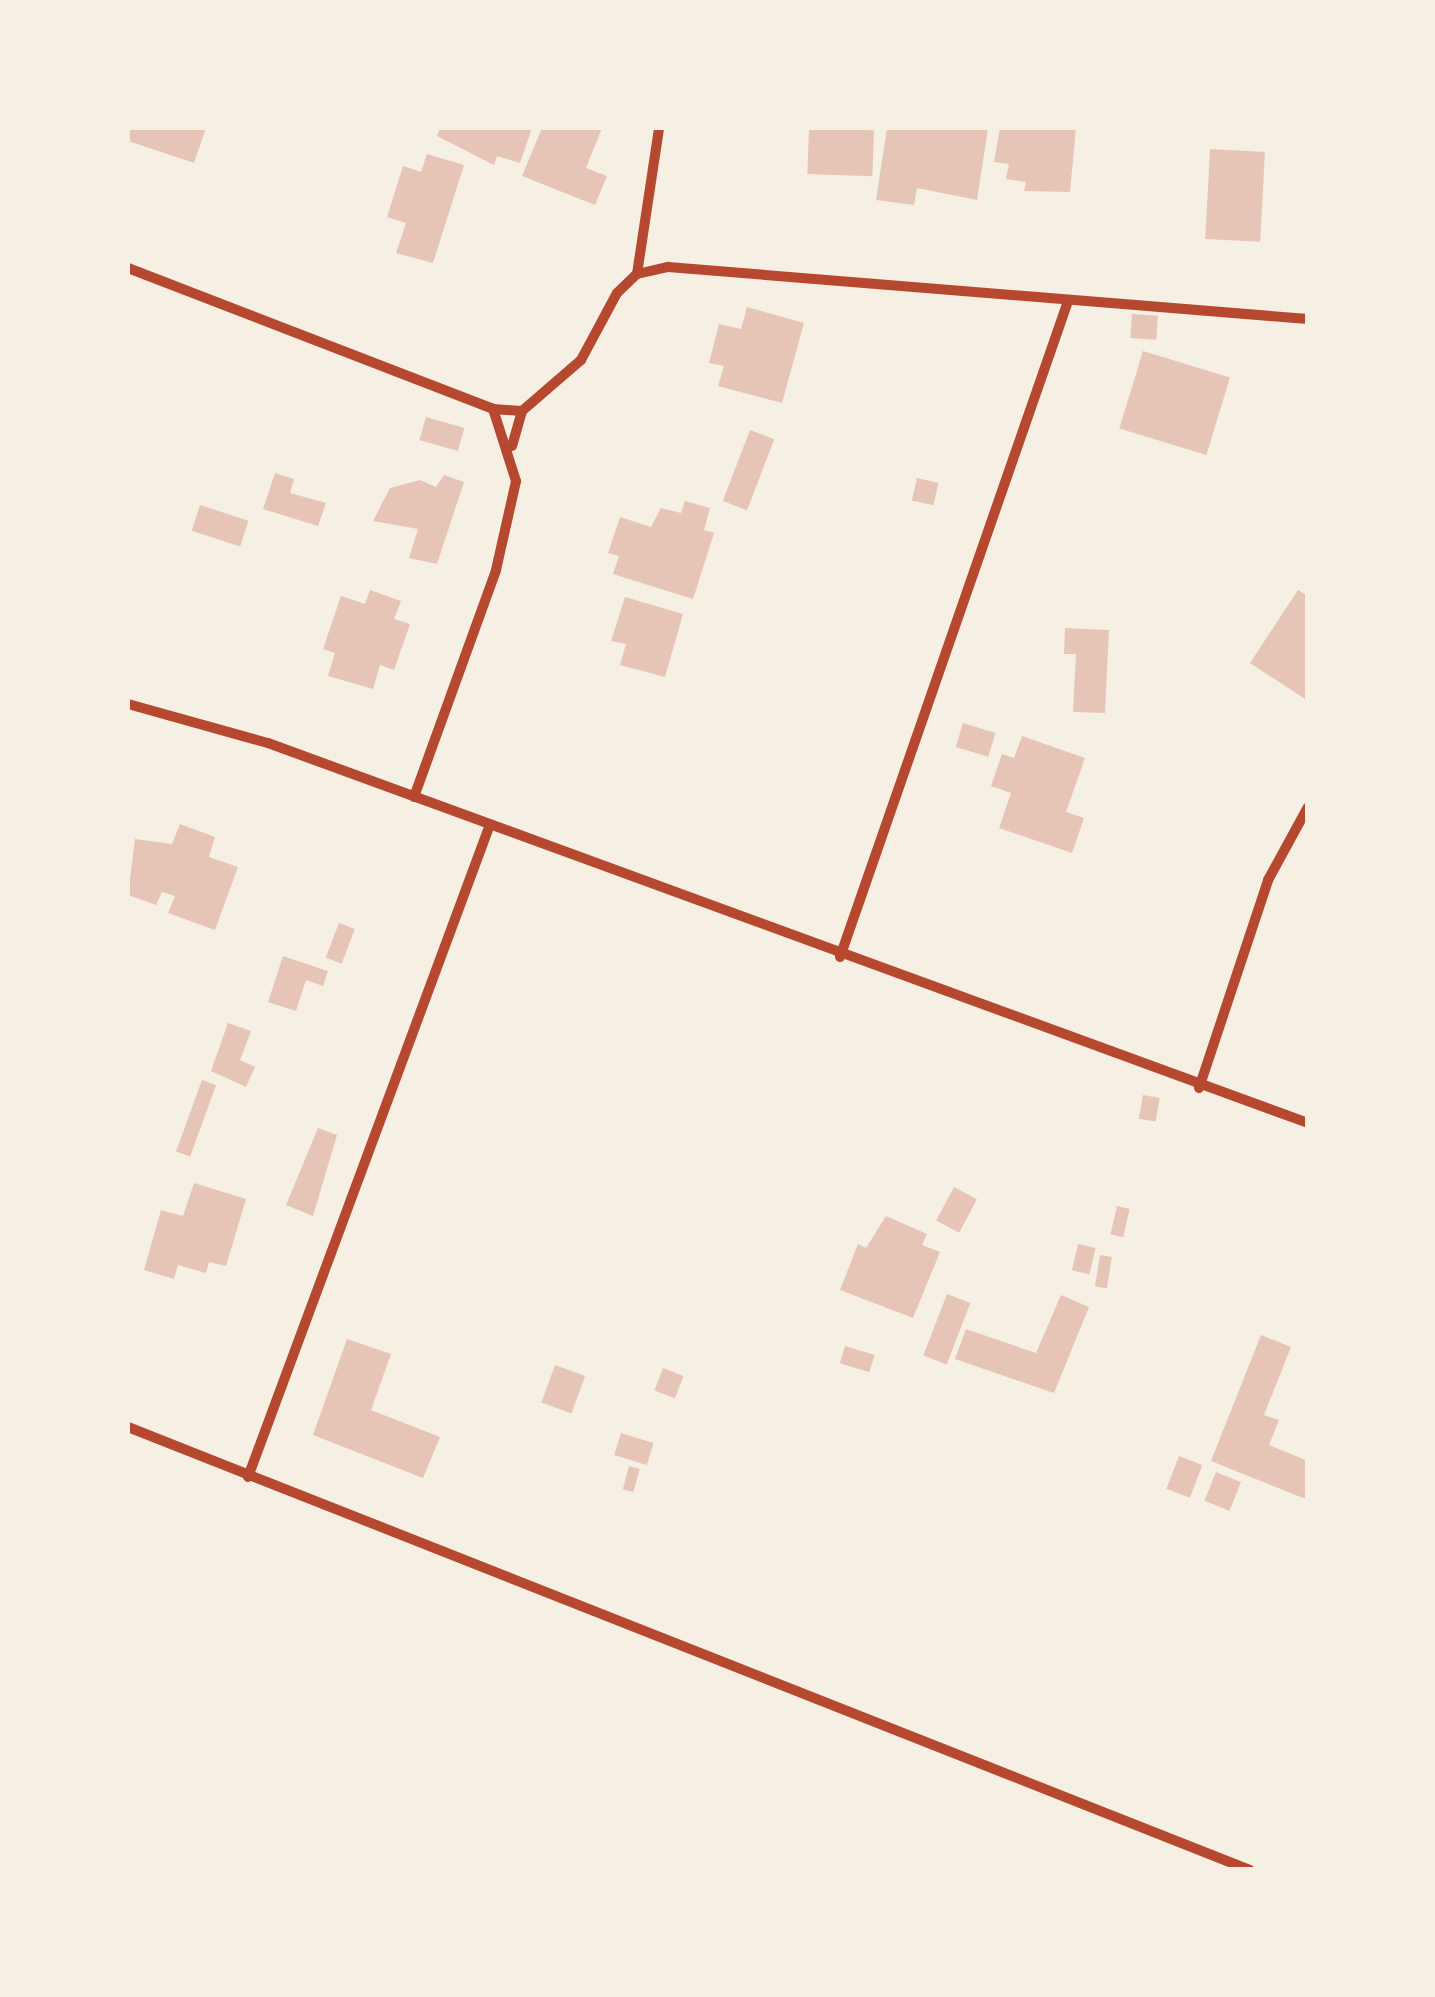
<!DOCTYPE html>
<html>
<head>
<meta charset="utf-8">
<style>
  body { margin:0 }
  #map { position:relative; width:1435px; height:1997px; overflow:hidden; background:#f6efe4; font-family:Barlow,sans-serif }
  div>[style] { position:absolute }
  .building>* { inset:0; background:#e6c5b7; transform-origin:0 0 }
  .minor>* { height:10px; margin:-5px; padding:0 5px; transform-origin:5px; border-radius:5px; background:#b5482f }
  span { translate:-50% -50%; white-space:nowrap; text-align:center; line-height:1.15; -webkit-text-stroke:10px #f6efe4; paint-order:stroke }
  .frame { position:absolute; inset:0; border:130px solid #f6efe4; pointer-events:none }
</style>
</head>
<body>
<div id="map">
  <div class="building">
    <div style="clip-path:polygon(128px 128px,206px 128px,194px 163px,128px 141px)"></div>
    <div style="clip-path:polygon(440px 128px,532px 128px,520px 163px,497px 156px,494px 165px,437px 136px)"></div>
    <div style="clip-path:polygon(542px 128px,602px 128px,586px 168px,607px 176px,595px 205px,522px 176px)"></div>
    <div style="left:809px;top:128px;width:65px;height:46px;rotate:2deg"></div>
    <div style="clip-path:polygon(887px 128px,988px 129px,977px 200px,917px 188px,914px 205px,876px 200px)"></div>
    <div style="clip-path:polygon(1000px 128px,1076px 128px,1070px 192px,1024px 191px,1026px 182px,1006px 179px,1009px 164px,994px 162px)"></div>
    <div style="left:1210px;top:149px;width:55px;height:90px;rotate:3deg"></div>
    <div style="clip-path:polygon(427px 154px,464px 165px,433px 263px,396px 253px,406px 223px,387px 217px,403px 166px,421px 172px)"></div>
    <div style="clip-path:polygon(747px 307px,804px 323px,782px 403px,718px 386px,724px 366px,709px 363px,719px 324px,741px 329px)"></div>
    <div style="left:1132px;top:314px;width:26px;height:24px;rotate:4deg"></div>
    <div style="left:1143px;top:351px;width:91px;height:81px;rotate:17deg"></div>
    <div style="left:426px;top:417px;width:40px;height:24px;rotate:16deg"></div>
    <div style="left:750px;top:430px;width:26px;height:76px;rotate:21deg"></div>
    <div style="clip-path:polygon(275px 473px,294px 479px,290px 493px,326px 503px,318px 526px,263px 509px)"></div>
    <div style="clip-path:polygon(444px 475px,464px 482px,437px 564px,409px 558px,418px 529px,373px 521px,390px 488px,420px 480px,436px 487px)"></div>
    <div style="left:917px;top:478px;width:22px;height:23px;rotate:13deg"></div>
    <div style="clip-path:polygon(685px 501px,710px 508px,704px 530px,714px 533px,693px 599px,613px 574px,619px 556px,608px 553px,620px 517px,651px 527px,661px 508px,681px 513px)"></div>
    <div style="left:200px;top:505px;width:51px;height:27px;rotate:18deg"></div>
    <div style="clip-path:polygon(370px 590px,401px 601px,394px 619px,410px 624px,394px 670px,380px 665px,373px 689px,328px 676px,335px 653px,323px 649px,341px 596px,365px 604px)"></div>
    <div style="clip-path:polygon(1298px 590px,1308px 596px,1308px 701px,1250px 663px)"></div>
    <div style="clip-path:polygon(625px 597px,683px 614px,665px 677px,620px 665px,626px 644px,611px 641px)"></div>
    <div style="clip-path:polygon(1065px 628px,1109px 630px,1105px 713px,1073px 712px,1076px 654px,1064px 654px)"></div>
    <div style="left:963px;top:723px;width:34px;height:25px;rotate:17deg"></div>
    <div style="clip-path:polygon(1022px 736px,1085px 758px,1066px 812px,1084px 818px,1072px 853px,999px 828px,1011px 793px,991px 786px,1002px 754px,1014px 758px)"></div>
    <div style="clip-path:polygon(180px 824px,215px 837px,209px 857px,238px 867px,215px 930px,168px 913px,175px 896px,162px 892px,156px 905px,128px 895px,135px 839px,172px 844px)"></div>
    <div style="left:339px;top:923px;width:17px;height:37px;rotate:21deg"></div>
    <div style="clip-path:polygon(283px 956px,328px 971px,323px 986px,306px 980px,296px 1011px,268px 1002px)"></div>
    <div style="clip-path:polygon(228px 1023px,251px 1031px,240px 1060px,255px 1067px,246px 1087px,211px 1071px)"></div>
    <div style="left:202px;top:1080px;width:15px;height:76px;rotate:20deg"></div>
    <div style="left:1143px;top:1095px;width:17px;height:24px;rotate:10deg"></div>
    <div style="clip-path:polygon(318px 1128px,337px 1135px,313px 1216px,286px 1205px)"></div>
    <div style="clip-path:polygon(194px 1183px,246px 1199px,226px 1266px,209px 1262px,206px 1273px,178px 1265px,174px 1279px,144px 1270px,161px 1210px,183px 1216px)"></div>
    <div style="left:954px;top:1187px;width:26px;height:38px;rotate:28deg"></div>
    <div style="left:1117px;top:1206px;width:13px;height:29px;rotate:13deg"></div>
    <div style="clip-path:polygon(886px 1216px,927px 1234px,922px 1245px,940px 1252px,913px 1318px,840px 1290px,858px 1244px,866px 1248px)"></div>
    <div style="left:1078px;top:1244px;width:18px;height:27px;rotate:13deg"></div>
    <div style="left:1100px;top:1255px;width:12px;height:32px;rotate:9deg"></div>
    <div style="left:947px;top:1294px;width:25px;height:66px;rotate:21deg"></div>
    <div style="clip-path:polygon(1061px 1295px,1089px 1307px,1054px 1393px,955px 1359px,966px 1329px,1036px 1353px)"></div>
    <div style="clip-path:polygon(1261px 1335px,1291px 1347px,1264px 1415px,1279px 1420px,1269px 1445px,1308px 1461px,1308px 1500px,1211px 1461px)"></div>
    <div style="clip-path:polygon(347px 1339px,391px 1354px,371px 1410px,440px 1437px,423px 1478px,313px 1435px)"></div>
    <div style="left:845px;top:1346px;width:31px;height:18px;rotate:17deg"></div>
    <div style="left:555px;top:1365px;width:32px;height:40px;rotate:20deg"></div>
    <div style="left:663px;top:1368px;width:22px;height:24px;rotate:21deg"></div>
    <div style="left:621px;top:1433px;width:34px;height:23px;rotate:17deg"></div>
    <div style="left:1179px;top:1456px;width:25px;height:35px;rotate:21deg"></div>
    <div style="left:629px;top:1466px;width:11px;height:24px;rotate:15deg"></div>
    <div style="left:1216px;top:1472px;width:27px;height:31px;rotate:22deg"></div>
  </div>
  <div class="minor">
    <div style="left:128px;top:268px;width:391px;rotate:21.1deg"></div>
    <div style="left:493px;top:409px;width:29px;rotate:4deg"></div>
    <div style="left:522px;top:411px;width:78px;rotate:-40.8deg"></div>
    <div style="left:581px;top:360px;width:76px;rotate:-61.8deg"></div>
    <div style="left:617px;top:293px;width:28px;rotate:-44deg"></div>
    <div style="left:637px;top:274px;width:32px;rotate:-13deg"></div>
    <div style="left:668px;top:267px;width:642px;rotate:4.65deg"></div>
    <div style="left:637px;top:274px;width:148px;rotate:-81.4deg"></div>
    <div style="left:512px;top:446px;width:36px;rotate:-74deg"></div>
    <div style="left:128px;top:704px;width:145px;rotate:15.6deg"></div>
    <div style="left:268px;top:743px;width:1107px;rotate:20.07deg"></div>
    <div style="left:414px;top:797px;width:241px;rotate:-70.1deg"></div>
    <div style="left:496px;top:570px;width:91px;rotate:-77.3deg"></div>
    <div style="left:516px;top:481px;width:76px;rotate:-107.7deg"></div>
    <div style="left:840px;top:957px;width:691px;rotate:-70.83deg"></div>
    <div style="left:1199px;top:1088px;width:219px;rotate:-71.6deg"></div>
    <div style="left:1268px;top:880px;width:83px;rotate:-61.3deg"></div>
    <div style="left:128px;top:1427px;width:1206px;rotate:21.55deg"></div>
    <div style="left:248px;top:1477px;width:690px;rotate:-69.65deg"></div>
  </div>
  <div class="frame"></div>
</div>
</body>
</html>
